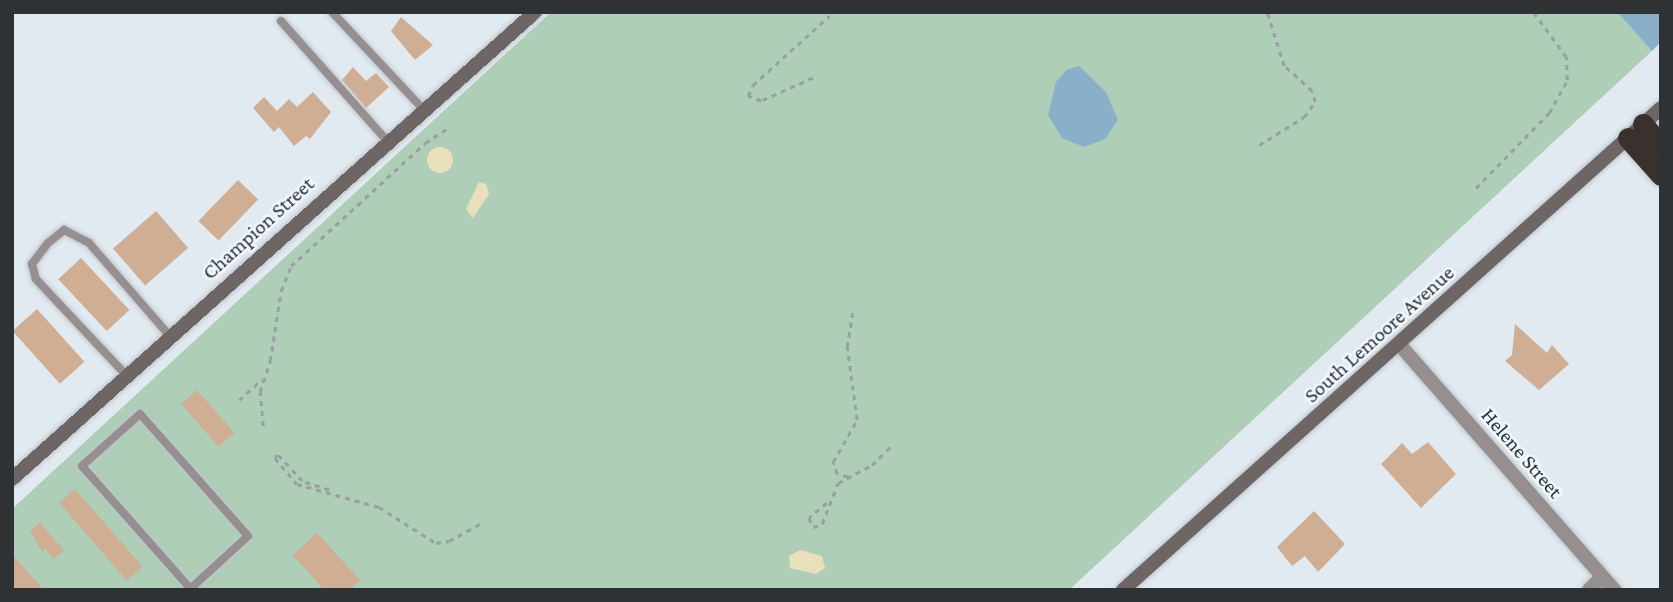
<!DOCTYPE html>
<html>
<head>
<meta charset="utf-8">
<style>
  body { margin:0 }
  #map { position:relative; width:1673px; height:602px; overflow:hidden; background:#e2eaf1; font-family:"Crimson Pro",serif }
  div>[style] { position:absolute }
  .green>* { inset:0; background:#aeceb7 }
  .sand>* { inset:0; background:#e9dfba }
  .round { border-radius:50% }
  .water>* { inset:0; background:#8ab0c9 }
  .building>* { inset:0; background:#d0ae93; transform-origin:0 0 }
  .path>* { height:2.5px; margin-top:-1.25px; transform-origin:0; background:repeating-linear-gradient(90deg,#999fa5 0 5px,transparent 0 10px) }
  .roads { filter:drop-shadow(0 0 2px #bec5cb) drop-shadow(0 0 2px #bec5cb) }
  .lane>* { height:8px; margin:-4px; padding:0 4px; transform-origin:4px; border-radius:4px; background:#95908f }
  .street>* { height:14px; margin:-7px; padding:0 7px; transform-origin:7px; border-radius:7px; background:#95908f }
  .secondary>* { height:14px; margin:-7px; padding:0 7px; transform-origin:7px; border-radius:7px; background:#6d6664 }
  .highway>* { height:21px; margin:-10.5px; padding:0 10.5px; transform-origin:10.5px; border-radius:10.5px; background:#39312e }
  span { translate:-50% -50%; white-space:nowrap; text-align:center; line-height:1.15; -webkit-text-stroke:5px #eff7fe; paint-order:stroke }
  .street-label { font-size:21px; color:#2f3235 }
  .frame { position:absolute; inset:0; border:14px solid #2f3235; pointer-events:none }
</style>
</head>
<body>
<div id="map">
  <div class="green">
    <div style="clip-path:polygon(551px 12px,1617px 12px,1652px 51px,1069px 590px,12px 590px,12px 509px)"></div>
  </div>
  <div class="sand">
    <div class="round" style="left:427px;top:147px;width:26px;height:26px"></div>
    <div style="clip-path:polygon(479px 182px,486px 184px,489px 194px,473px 218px,466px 209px)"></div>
    <div style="clip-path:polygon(800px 550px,822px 556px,825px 568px,816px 574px,790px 568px,789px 556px)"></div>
  </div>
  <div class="water">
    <div style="clip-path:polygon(1617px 12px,1661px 12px,1661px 42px,1652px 51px)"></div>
    <div style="clip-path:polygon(1079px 66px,1106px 92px,1118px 120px,1105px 139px,1084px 147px,1062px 138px,1048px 115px,1056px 82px,1066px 70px)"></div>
  </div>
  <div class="building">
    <div style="clip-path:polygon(401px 17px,433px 45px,415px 60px,391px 31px)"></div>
    <div style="clip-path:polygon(353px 67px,366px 81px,376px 73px,389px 87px,366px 108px,342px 80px)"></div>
    <div style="clip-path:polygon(313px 92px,331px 112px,310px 139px,306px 136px,294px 146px,279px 127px,274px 132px,253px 108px,264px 97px,277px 111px,289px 99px,297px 107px)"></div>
    <div style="left:238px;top:180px;width:28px;height:57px;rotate:44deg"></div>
    <div style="left:156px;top:211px;width:49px;height:57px;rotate:49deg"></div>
    <div style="left:81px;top:258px;width:71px;height:31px;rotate:47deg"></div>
    <div style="left:37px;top:309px;width:71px;height:33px;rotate:48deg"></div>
    <div style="clip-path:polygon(1515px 324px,1547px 353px,1552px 345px,1569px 364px,1539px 390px,1505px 361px,1512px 355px)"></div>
    <div style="left:197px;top:390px;width:57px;height:21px;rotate:49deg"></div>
    <div style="clip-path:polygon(1428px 442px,1456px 474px,1421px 508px,1381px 464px,1402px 443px,1412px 454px)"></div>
    <div style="left:75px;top:489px;width:103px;height:21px;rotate:49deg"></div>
    <div style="clip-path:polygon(1314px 511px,1345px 544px,1318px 572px,1305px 556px,1292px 566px,1277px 547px)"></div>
    <div style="clip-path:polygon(40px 522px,64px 551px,53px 559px,45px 549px,42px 552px,30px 531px)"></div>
    <div style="clip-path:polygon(317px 533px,360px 580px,349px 590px,324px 590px,293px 555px)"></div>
    <div style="clip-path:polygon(12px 554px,44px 590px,12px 590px)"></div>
  </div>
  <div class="path">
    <div style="left:813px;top:78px;width:57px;rotate:156.1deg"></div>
    <div style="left:761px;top:101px;width:14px;rotate:-159deg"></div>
    <div style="left:748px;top:96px;width:12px;rotate:-66deg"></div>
    <div style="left:753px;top:85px;width:103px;rotate:-42.2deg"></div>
    <div style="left:1259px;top:145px;width:53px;rotate:-31.9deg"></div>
    <div style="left:1304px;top:117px;width:19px;rotate:-54deg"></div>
    <div style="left:1315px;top:102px;width:11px;rotate:-105deg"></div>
    <div style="left:1312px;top:91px;width:38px;rotate:-138deg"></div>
    <div style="left:1284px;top:66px;width:57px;rotate:-107.5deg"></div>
    <div style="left:1476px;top:188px;width:105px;rotate:-45.8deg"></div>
    <div style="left:1549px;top:113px;width:38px;rotate:-61deg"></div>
    <div style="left:1567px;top:80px;width:23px;rotate:-92deg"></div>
    <div style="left:1566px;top:57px;width:56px;rotate:-126.3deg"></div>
    <div style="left:239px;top:400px;width:31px;rotate:-42deg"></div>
    <div style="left:263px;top:426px;width:34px;rotate:-95deg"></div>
    <div style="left:260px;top:392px;width:33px;rotate:-72deg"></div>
    <div style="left:270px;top:361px;width:71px;rotate:-81.1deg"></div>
    <div style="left:281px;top:291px;width:27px;rotate:-68deg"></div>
    <div style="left:291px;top:266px;width:182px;rotate:-42.5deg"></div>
    <div style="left:425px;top:143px;width:27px;rotate:-33deg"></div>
    <div style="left:848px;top:477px;width:11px;rotate:-165deg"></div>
    <div style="left:837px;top:474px;width:13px;rotate:-108deg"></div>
    <div style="left:833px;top:462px;width:48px;rotate:-60.3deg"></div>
    <div style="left:857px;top:420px;width:74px;rotate:-97.8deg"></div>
    <div style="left:847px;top:347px;width:39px;rotate:-81deg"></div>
    <div style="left:329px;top:490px;width:28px;rotate:-162deg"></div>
    <div style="left:302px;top:481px;width:35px;rotate:-133deg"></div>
    <div style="left:278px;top:455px;width:4px;rotate:135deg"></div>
    <div style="left:275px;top:458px;width:34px;rotate:50deg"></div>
    <div style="left:297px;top:484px;width:85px;rotate:15.7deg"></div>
    <div style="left:379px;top:507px;width:67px;rotate:32.3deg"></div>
    <div style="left:436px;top:543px;width:13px;rotate:-9deg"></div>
    <div style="left:449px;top:541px;width:37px;rotate:-29deg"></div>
    <div style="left:827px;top:503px;width:23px;rotate:140deg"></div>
    <div style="left:809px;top:518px;width:10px;rotate:66deg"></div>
    <div style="left:813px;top:527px;width:9px;rotate:-18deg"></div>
    <div style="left:822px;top:524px;width:44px;rotate:-68.7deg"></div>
    <div style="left:838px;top:483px;width:38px;rotate:-28deg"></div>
    <div style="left:872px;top:465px;width:30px;rotate:-45deg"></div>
  </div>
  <div class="roads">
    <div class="lane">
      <div style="left:332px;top:12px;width:134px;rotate:46.8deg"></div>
      <div style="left:281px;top:21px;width:160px;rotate:48.5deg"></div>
      <div style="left:126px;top:375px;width:132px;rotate:-133.2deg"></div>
      <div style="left:36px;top:279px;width:16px;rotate:-105deg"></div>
      <div style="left:32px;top:264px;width:26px;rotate:-53deg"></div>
      <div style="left:48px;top:243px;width:21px;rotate:-39deg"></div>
      <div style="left:64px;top:230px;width:28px;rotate:27deg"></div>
      <div style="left:89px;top:243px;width:122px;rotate:49deg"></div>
      <div style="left:189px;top:590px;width:80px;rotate:-42.5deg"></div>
      <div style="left:248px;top:536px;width:163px;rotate:-131.5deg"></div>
      <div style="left:140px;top:414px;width:78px;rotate:138.1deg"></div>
      <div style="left:82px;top:466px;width:164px;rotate:48.5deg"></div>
    </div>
    <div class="street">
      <div style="left:1399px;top:344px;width:327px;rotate:48.8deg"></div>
      <div style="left:1589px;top:590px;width:18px;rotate:-45deg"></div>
    </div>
    <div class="secondary">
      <div style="left:12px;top:479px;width:701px;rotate:-41.76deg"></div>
      <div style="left:1123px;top:590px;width:722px;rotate:-41.86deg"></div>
    </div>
    <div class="highway">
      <div style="left:1643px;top:124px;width:28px;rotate:51deg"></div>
      <div style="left:1628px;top:138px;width:50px;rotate:48.3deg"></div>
    </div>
  </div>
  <div class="street-label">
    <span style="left:258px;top:228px;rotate:-42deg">Champion Street</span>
    <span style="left:1379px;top:334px;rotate:-42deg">South Lemoore Avenue</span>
    <span style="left:1522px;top:453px;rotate:49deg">Helene Street</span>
  </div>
  <div class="frame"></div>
</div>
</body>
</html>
